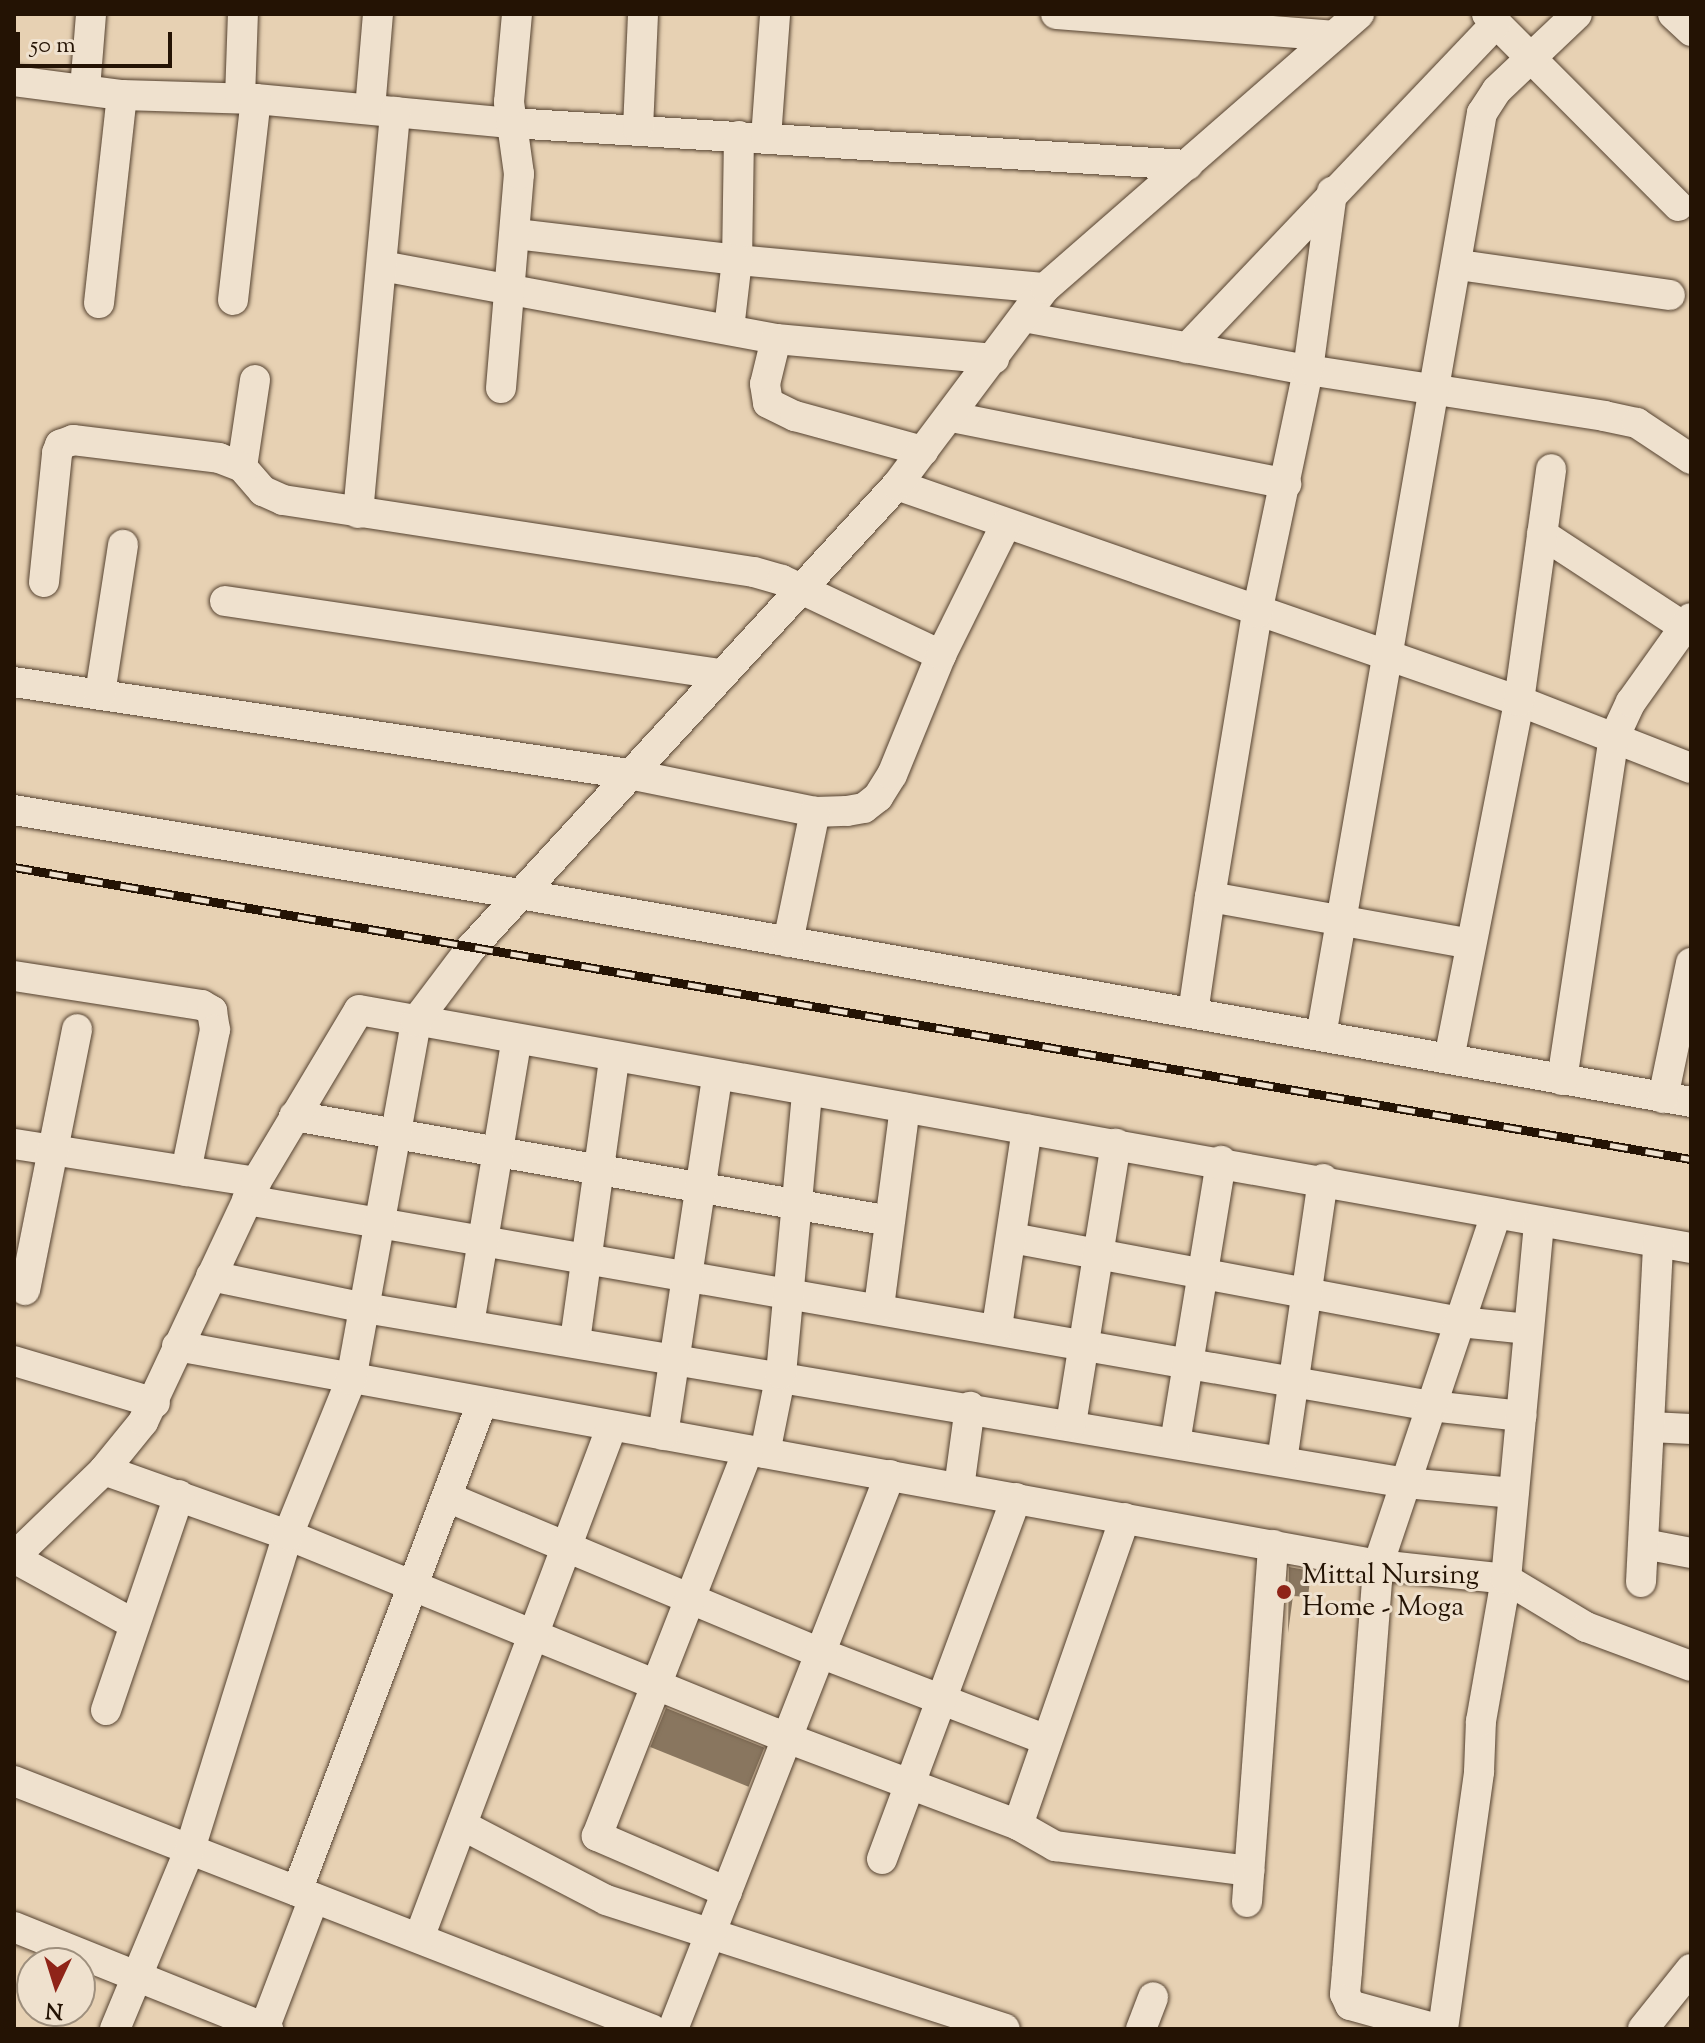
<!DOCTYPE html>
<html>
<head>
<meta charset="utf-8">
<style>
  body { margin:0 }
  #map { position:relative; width:1705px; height:2043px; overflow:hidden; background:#e7d1b3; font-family:"Sorts Mill Goudy",serif }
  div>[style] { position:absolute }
  .building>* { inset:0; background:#89765f; transform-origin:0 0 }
  .roads { filter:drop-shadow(0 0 2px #554230) drop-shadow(0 0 2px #554230) }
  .minor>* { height:30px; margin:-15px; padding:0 15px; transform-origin:15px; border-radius:15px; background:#efe1ce }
  .rail>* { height:9px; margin-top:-4.5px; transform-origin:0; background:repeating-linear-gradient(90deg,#efe1ce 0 18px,#241304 0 36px); box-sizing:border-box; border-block:2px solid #241304 }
  .dots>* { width:22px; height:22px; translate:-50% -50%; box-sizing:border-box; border:4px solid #efe1ce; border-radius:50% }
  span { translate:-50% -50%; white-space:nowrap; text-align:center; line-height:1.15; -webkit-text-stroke:6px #efe1ce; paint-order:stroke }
  .poi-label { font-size:28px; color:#241304 }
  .left { translate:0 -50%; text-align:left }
  .frame { position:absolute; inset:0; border:16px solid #241304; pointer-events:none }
  .north { position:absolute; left:16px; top:1947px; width:80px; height:80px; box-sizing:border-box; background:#efe1ce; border:2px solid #9e8f7d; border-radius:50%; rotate:184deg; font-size:22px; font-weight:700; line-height:32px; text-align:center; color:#241304 }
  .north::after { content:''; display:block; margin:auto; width:28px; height:36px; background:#8f2418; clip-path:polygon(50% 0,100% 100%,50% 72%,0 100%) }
  .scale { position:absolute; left:16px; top:32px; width:156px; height:36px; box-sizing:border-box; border:4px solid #241304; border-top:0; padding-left:10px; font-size:24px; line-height:28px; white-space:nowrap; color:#241304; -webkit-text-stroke:6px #efe1ce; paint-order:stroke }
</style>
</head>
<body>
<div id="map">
  <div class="building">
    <div style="clip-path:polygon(1289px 1567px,1311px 1571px,1308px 1597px,1293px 1596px,1288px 1633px)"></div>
    <div style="left:666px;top:1708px;width:106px;height:42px;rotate:22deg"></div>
  </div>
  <div class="roads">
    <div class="minor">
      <div style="left:1056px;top:14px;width:278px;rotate:4.5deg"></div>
      <div style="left:1487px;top:14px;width:271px;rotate:45.1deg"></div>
      <div style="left:1673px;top:14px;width:25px;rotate:43deg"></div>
      <div style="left:14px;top:81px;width:109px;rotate:7.4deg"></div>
      <div style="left:122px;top:95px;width:134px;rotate:1.7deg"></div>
      <div style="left:256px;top:99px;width:256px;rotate:5.4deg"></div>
      <div style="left:511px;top:123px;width:678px;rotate:3.55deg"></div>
      <div style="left:85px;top:89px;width:75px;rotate:-85.4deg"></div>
      <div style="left:240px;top:98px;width:84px;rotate:-88deg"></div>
      <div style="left:370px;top:109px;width:95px;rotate:-85.2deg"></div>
      <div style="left:638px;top:129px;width:115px;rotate:-87.5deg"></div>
      <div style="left:739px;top:136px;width:124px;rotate:90.9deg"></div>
      <div style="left:737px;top:260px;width:309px;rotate:5.2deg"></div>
      <div style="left:766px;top:138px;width:124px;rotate:-85.8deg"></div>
      <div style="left:516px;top:234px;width:223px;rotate:6.7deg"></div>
      <div style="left:737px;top:260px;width:69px;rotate:96.6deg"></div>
      <div style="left:1459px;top:265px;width:213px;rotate:8.1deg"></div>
      <div style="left:382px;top:266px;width:401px;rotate:10.5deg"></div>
      <div style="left:776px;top:339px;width:219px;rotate:5.2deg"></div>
      <div style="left:233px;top:300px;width:202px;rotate:-83.5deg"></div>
      <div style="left:99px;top:303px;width:209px;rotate:-83.7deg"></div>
      <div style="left:1024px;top:317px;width:289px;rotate:10.6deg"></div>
      <div style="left:1308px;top:370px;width:300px;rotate:8.8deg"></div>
      <div style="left:1604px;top:416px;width:34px;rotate:12deg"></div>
      <div style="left:1637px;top:423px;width:65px;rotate:33.7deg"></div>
      <div style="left:776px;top:339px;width:46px;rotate:103.7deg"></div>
      <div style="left:765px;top:384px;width:19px;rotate:81deg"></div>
      <div style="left:768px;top:403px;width:30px;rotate:26deg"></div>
      <div style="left:795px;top:416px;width:133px;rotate:15.3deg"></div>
      <div style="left:1187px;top:348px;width:448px;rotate:-46.4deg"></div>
      <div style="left:501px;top:388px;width:215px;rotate:-85.2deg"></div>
      <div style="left:519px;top:174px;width:73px;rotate:-97.9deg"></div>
      <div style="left:509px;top:102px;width:88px;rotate:-84.8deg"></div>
      <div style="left:952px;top:417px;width:341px;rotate:11.3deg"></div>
      <div style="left:242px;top:467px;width:88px;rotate:-81.5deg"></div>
      <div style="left:897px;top:485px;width:658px;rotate:19.15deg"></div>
      <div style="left:1519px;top:701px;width:185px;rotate:21.3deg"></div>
      <div style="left:358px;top:513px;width:403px;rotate:-84.7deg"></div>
      <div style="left:1542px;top:534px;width:170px;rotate:33.2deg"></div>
      <div style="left:44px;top:582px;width:130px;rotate:-84.2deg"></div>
      <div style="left:57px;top:453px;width:9px;rotate:-69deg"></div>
      <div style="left:60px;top:445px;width:14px;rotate:-21deg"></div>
      <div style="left:73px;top:440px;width:147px;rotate:7deg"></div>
      <div style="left:219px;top:458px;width:25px;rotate:21deg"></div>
      <div style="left:242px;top:467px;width:32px;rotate:49deg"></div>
      <div style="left:263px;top:491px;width:22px;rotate:24deg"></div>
      <div style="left:283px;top:500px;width:476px;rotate:8.7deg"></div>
      <div style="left:754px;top:572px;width:29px;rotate:16deg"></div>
      <div style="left:782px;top:580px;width:176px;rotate:25.3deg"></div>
      <div style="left:225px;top:601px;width:499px;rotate:8.4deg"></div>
      <div style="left:14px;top:682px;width:622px;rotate:8.51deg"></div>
      <div style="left:629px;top:774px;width:190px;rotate:11.5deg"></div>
      <div style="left:815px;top:812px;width:32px;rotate:-2deg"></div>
      <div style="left:847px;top:811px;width:17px;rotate:-10deg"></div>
      <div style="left:864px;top:808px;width:18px;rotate:-38deg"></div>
      <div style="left:878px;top:797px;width:26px;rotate:-58deg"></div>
      <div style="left:892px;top:775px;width:130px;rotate:-67.8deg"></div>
      <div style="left:941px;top:655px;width:146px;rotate:-63.6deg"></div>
      <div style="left:100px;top:694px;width:151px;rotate:-81.2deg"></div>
      <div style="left:14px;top:810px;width:513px;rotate:9.43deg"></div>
      <div style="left:520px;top:894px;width:1189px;rotate:10.07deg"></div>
      <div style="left:1210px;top:897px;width:288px;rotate:-80.6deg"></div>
      <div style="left:1257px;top:613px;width:248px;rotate:-78.1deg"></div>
      <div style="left:1308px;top:370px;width:180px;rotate:-82.3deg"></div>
      <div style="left:788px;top:942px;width:133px;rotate:-78.3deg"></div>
      <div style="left:14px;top:976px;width:190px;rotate:8.8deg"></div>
      <div style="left:202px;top:1005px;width:12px;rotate:31deg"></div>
      <div style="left:212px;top:1011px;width:19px;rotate:81deg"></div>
      <div style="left:215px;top:1030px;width:144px;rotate:101.6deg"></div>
      <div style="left:1193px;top:1013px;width:117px;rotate:-81.7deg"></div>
      <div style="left:1210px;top:897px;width:265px;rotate:10.2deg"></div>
      <div style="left:1321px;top:1036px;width:937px;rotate:-80.11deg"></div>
      <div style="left:1482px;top:113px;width:27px;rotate:-57deg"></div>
      <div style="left:1497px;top:90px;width:110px;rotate:-43.5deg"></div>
      <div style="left:1449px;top:1059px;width:365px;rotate:-78.9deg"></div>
      <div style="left:1519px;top:701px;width:234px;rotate:-82.1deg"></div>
      <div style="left:1562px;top:1080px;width:346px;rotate:-81.4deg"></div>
      <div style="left:1614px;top:738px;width:40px;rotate:-65deg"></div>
      <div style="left:1631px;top:702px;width:103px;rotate:-54.5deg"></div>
      <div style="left:1663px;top:1098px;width:138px;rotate:-78.3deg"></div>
      <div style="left:294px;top:1116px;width:605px;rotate:9.99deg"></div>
      <div style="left:14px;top:1144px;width:245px;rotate:8.9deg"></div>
      <div style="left:247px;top:1200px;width:1202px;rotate:9.87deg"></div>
      <div style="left:1431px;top:1406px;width:91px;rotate:6.3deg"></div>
      <div style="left:1012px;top:1238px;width:456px;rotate:10.6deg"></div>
      <div style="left:1460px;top:1322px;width:69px;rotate:5.8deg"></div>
      <div style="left:211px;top:1276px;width:157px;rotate:11.7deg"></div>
      <div style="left:365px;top:1308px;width:1056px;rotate:9.54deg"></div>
      <div style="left:1406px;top:1483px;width:108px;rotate:5.3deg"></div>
      <div style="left:25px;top:1290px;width:266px;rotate:-78.7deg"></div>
      <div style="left:879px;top:1307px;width:201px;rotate:-82.6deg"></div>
      <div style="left:469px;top:1324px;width:286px;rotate:-80.5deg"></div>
      <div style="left:997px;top:1327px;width:200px;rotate:-81.4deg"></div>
      <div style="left:575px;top:1341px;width:285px;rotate:-82.1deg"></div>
      <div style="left:177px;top:1346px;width:1221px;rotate:10.33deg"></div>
      <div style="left:1378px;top:1565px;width:129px;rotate:6.2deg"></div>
      <div style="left:1506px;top:1579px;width:93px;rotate:31deg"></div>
      <div style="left:1586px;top:1627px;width:112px;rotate:20.4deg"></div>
      <div style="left:14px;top:1361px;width:147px;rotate:16.6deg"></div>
      <div style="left:1071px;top:1424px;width:284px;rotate:-80.9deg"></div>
      <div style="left:1650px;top:1427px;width:41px;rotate:2.8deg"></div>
      <div style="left:663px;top:1435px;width:363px;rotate:-81.4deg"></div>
      <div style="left:1175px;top:1443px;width:286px;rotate:-80.7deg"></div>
      <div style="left:765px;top:1453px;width:81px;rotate:-78.6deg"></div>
      <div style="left:781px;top:1374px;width:283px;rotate:-84.7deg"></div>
      <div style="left:1282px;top:1461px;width:285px;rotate:-81.7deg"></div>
      <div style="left:104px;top:1470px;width:195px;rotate:19.5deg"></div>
      <div style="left:288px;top:1535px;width:539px;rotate:22.14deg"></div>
      <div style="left:787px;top:1738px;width:247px;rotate:20.6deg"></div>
      <div style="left:1018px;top:1825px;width:43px;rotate:29.6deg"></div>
      <div style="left:1055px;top:1846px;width:196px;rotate:7.3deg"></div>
      <div style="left:959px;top:1488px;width:82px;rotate:-82.3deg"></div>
      <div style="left:447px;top:1497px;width:404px;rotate:22.7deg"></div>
      <div style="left:820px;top:1653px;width:243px;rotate:21deg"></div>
      <div style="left:1644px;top:1544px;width:48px;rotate:10.8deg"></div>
      <div style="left:14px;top:1557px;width:125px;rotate:-44deg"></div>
      <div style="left:104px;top:1470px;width:62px;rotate:-50.9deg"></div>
      <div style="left:143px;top:1422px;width:265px;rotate:-64.8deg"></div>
      <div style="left:256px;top:1182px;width:200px;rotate:-59.1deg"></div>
      <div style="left:359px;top:1010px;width:1353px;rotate:10.13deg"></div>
      <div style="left:14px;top:1558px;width:135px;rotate:28.8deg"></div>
      <div style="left:1641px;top:1582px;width:339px;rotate:-87.1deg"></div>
      <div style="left:106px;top:1710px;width:227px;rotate:-71.2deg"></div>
      <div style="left:14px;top:1781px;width:684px;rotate:21.27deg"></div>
      <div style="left:462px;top:1825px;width:162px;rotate:27.5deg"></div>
      <div style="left:606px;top:1900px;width:419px;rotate:17.9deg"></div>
      <div style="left:1018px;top:1825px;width:325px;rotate:-70.8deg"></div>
      <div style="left:882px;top:1859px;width:385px;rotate:-69.6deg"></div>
      <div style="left:297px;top:1891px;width:522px;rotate:-69.24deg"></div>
      <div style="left:727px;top:1892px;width:142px;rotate:-156.7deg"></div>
      <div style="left:597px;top:1836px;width:414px;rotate:-68.6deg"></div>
      <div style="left:1247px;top:1902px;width:358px;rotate:-85.8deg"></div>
      <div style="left:14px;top:1927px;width:274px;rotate:21.9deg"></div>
      <div style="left:419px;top:1938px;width:547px;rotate:-69.35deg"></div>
      <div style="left:115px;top:2029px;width:195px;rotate:-67.4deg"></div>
      <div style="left:190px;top:1849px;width:329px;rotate:-72.7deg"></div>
      <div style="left:288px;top:1535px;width:167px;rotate:-67.9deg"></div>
      <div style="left:351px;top:1380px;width:365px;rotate:-79.7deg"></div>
      <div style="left:416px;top:1021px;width:93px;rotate:-52.9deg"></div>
      <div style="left:472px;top:947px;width:628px;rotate:-47.39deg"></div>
      <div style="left:897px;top:485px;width:246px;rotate:-53.1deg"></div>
      <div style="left:1045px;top:288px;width:417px;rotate:-41.1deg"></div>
      <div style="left:264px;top:2029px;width:140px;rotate:-69.1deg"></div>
      <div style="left:673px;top:2029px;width:595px;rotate:-68.61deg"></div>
      <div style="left:1141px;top:2029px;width:34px;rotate:-69deg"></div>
      <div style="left:1437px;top:2029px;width:90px;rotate:-164.6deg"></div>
      <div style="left:1350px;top:2005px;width:12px;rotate:-114deg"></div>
      <div style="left:1345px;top:1994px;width:23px;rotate:-85deg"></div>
      <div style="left:1347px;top:1971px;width:407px;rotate:-85.6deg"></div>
      <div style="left:1378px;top:1565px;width:370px;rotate:-71.4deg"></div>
      <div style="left:1443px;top:2029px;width:260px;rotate:-82deg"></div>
      <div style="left:1479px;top:1772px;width:51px;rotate:-87.8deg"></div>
      <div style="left:1481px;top:1721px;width:144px;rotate:-80deg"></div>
      <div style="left:1506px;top:1579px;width:359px;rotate:-84.7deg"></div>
      <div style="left:1643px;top:2029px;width:77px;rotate:-51.3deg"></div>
    </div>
  </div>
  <div class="rail">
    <div style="left:14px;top:867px;width:1702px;rotate:9.88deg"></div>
  </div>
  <div class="dots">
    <div style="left:1284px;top:1592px;background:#8f2418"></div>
  </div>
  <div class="poi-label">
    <span class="left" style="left:1302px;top:1592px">Mittal Nursing<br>Home - Moga</span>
  </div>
  <div class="frame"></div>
  <div class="north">N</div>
  <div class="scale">50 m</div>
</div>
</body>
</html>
